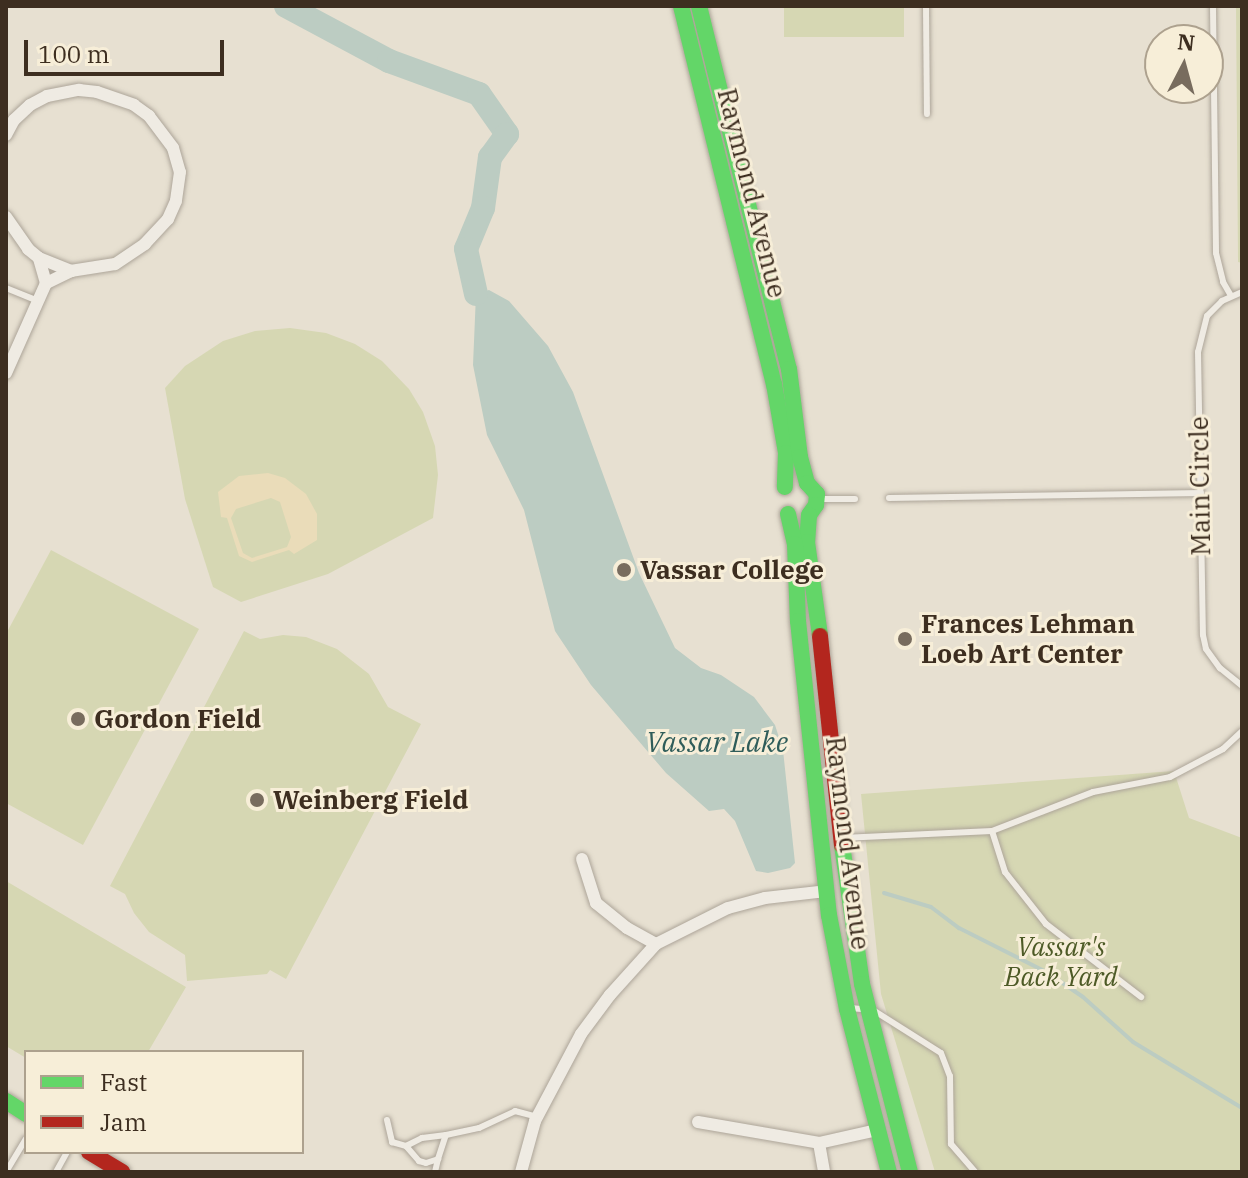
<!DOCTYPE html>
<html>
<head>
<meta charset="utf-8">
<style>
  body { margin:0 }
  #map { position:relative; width:1248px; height:1178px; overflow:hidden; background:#e7e0d1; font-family:"IBM Plex Serif",serif }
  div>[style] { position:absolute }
  .green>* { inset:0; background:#d6d7b3; transform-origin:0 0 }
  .sand>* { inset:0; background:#eadcb9 }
  .water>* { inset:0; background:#bcccc2 }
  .stream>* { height:4px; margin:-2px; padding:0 2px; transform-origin:2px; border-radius:2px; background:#bcccc2 }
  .river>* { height:24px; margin:-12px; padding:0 12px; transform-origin:12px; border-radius:12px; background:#bcccc2 }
  .roads { filter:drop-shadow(0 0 2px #ada599) drop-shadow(0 0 2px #ada599) }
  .lane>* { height:6px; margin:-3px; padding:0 3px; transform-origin:3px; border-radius:3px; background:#efebe3 }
  .street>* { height:12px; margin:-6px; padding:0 6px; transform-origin:6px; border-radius:6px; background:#efebe3 }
  .fast>* { height:16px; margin:-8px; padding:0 8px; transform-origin:8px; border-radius:8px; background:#63d668 }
  .jam>* { height:16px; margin:-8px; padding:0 8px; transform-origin:8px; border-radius:8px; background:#b3261e }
  .dots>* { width:22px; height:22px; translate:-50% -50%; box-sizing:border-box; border:4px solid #f7eed8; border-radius:50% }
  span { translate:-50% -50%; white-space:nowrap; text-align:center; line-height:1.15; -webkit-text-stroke:6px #f7eed8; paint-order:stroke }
  .street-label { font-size:26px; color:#3d2e20 }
  .poi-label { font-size:26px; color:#3d2e20; font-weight:700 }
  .left { translate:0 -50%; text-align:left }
  .park-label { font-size:26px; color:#4d5a26; font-style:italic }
  .water-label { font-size:28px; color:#2f5d5a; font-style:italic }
  .frame { position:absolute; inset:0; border:8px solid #3d2e20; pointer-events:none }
  .legend { position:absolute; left:24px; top:1050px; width:280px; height:104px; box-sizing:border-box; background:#f7eed8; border:2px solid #ada18e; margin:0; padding:10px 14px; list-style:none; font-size:24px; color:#3d2e20 }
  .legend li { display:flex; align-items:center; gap:16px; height:40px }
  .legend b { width:40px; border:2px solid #ada18e }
  .north { position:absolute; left:1144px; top:24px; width:80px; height:80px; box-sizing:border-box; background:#f7eed8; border:2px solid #ada18e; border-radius:50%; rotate:6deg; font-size:22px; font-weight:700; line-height:32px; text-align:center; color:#3d2e20 }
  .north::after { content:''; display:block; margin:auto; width:28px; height:36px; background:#786c5e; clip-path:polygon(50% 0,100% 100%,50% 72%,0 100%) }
  .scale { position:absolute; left:24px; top:40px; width:200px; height:36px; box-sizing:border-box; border:4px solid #3d2e20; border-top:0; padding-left:10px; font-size:24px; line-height:28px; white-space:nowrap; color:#3d2e20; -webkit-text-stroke:6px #f7eed8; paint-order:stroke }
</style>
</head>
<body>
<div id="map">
  <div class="green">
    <div style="left:784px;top:6px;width:120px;height:31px"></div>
    <div style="clip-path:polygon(1236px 6px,1242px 6px,1242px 263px,1238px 262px)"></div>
    <div style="clip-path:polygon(290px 328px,326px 333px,355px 344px,382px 361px,409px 389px,423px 412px,435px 446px,438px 475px,433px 518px,328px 574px,241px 602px,213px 587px,185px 499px,165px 388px,185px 366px,223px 341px,255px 331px)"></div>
    <div style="clip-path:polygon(51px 550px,199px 629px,83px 845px,6px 803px,6px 634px)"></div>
    <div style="clip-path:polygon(244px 631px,260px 639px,283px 635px,306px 637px,337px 649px,369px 674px,388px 707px,421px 724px,286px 979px,270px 970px,267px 974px,187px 981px,185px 955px,149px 932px,134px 913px,125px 894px,110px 886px)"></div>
    <div style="clip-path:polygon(1174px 771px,1189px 818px,1242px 838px,1242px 1172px,935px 1172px,881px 994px,861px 794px)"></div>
    <div style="clip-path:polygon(6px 881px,186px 987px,148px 1052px,26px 1052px,26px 1058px,6px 1046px)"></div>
  </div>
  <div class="sand">
    <div style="clip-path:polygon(evenodd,268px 473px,285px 478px,306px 494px,317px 514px,317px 540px,294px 554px,289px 550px,252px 562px,239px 556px,227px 518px,221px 517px,218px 492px,239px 476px,268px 473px,271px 498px,280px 502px,291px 537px,287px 547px,252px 558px,243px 553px,231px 518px,236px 509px,271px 498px)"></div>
  </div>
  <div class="water">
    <div style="clip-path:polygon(489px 290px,509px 301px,548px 346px,573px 392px,639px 573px,675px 648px,701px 668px,721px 675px,754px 697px,775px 725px,783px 750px,795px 863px,790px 868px,768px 873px,756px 871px,735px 821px,724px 809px,709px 811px,666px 773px,591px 685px,555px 631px,524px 510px,487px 435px,473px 365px,476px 294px)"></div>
  </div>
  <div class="stream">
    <div style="left:884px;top:893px;width:49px;rotate:16.6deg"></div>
    <div style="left:931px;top:907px;width:35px;rotate:37deg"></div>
    <div style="left:959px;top:928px;width:100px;rotate:26.8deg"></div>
    <div style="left:1048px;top:973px;width:42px;rotate:34.4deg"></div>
    <div style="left:1083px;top:997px;width:67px;rotate:42deg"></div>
    <div style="left:1133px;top:1042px;width:127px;rotate:31.2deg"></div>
  </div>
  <div class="river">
    <div style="left:286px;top:6px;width:117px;rotate:28.1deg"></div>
    <div style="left:389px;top:61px;width:96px;rotate:20.1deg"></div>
    <div style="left:479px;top:94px;width:49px;rotate:55deg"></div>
    <div style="left:507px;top:134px;width:29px;rotate:126deg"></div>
    <div style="left:490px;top:157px;width:51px;rotate:97.8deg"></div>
    <div style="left:483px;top:208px;width:44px;rotate:112.5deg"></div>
    <div style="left:466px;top:249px;width:46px;rotate:77.5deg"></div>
  </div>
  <div class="roads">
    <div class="lane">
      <div style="left:926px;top:6px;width:108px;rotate:89.5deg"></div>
      <div style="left:1213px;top:6px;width:247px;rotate:89.3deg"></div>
      <div style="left:1216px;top:253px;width:30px;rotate:76deg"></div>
      <div style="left:1223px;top:282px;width:16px;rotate:60deg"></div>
      <div style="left:6px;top:288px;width:35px;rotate:22deg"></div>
      <div style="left:1242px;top:292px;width:22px;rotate:156deg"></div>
      <div style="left:1222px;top:301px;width:21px;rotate:135deg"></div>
      <div style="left:1207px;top:316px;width:37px;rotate:104deg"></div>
      <div style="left:1198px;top:352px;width:283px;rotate:89deg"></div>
      <div style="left:1203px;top:635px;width:14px;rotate:78deg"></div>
      <div style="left:1206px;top:649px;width:24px;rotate:54deg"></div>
      <div style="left:1220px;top:668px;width:28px;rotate:39deg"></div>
      <div style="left:889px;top:498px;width:312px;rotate:-0.9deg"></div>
      <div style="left:817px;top:499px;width:38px"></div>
      <div style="left:992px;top:831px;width:108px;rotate:-21.1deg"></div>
      <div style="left:1093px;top:792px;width:78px;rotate:-11deg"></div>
      <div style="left:1170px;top:777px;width:60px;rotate:-27.8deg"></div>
      <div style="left:1223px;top:749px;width:26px;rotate:-43deg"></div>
      <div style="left:842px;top:838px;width:150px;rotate:-2.7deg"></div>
      <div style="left:992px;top:831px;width:43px;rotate:72.4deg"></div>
      <div style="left:1005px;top:872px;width:66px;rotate:51.7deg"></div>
      <div style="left:1046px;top:924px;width:120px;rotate:37.5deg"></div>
      <div style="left:850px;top:1008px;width:23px;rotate:5deg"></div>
      <div style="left:873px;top:1010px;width:80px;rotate:32.3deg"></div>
      <div style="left:941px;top:1053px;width:25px;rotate:69deg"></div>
      <div style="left:950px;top:1076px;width:68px;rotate:89.2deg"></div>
      <div style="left:951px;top:1144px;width:37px;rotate:49deg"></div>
      <div style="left:387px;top:1120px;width:23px;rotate:77deg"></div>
      <div style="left:392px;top:1142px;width:15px;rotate:16deg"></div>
      <div style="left:406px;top:1146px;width:20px;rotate:49deg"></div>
      <div style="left:419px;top:1161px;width:7px;rotate:16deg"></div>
      <div style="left:426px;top:1163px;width:13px;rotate:-18deg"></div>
      <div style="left:438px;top:1159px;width:25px;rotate:-72deg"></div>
      <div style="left:446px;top:1135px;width:34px;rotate:-12deg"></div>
      <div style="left:479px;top:1128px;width:40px;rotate:-25deg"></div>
      <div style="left:515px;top:1111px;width:23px;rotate:15deg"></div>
      <div style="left:406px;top:1146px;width:18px;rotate:-27deg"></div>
      <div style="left:422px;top:1138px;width:24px;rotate:-7deg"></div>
      <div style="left:6px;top:1172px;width:39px;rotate:-59deg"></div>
      <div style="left:56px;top:1172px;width:23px;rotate:-61deg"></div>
      <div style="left:435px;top:1172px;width:13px;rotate:-77deg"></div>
    </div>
    <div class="street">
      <div style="left:6px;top:135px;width:17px;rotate:-62deg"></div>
      <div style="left:14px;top:120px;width:22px;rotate:-43deg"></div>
      <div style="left:30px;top:105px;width:19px;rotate:-28deg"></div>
      <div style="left:47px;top:96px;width:33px;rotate:-11deg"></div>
      <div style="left:79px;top:90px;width:18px;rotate:6deg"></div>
      <div style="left:97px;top:92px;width:39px;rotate:19deg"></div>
      <div style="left:134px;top:105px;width:19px;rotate:36deg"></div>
      <div style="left:149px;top:116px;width:40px;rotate:53deg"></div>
      <div style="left:173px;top:148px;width:25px;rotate:74deg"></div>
      <div style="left:180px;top:172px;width:29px;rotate:98deg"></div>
      <div style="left:176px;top:201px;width:20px;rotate:114deg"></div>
      <div style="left:168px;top:219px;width:34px;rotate:133deg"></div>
      <div style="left:145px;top:244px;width:36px;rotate:146deg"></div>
      <div style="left:115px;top:264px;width:45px;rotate:171deg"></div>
      <div style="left:71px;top:271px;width:28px;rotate:154deg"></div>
      <div style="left:6px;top:217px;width:39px;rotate:55deg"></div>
      <div style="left:28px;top:249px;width:14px;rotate:39deg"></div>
      <div style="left:39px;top:258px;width:35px;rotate:22deg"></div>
      <div style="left:6px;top:373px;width:98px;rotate:-66deg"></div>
      <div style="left:46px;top:283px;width:26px;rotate:-106deg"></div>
      <div style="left:582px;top:859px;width:46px;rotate:72.3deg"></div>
      <div style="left:596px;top:903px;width:40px;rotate:39deg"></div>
      <div style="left:627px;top:928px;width:33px;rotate:29deg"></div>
      <div style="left:656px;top:944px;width:80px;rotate:-26.6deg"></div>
      <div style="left:728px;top:908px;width:38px;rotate:-15deg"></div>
      <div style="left:765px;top:898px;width:61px;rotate:-6.5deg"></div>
      <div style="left:698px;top:1122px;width:123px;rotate:9.8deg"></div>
      <div style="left:819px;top:1143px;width:59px;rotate:-12.6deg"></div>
      <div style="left:819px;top:1143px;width:29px;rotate:80deg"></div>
      <div style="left:521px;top:1172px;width:53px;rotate:-74.6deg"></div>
      <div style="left:535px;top:1121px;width:98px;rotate:-62.1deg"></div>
      <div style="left:581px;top:1034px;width:49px;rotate:-53.4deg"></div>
      <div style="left:610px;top:995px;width:69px;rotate:-48deg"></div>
    </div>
    <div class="fast">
      <div style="left:681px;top:6px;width:389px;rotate:76.2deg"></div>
      <div style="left:774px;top:384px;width:70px;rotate:80.1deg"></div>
      <div style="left:786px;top:453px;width:34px;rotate:92deg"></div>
      <div style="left:699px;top:6px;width:374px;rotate:76.1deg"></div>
      <div style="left:789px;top:369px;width:89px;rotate:82.9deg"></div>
      <div style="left:800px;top:457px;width:27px;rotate:75deg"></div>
      <div style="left:807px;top:483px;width:15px;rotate:48deg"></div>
      <div style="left:817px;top:494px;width:11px;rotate:95deg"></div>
      <div style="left:816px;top:505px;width:12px;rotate:125deg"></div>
      <div style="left:809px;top:515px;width:27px;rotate:94deg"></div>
      <div style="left:807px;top:542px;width:95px;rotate:82.1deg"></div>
      <div style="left:788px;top:514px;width:31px;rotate:77deg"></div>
      <div style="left:795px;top:544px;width:77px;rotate:87.8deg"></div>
      <div style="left:798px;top:621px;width:296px;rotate:84deg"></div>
      <div style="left:829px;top:915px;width:96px;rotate:79.2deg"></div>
      <div style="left:847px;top:1009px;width:168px;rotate:75.6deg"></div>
      <div style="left:842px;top:845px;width:140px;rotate:81.8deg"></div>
      <div style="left:862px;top:984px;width:194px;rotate:75.7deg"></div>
      <div style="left:6px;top:1101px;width:24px;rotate:33deg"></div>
    </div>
    <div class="jam">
      <div style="left:820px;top:636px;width:210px;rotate:84deg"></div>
      <div style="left:89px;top:1152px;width:39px;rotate:31deg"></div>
    </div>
  </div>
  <div class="dots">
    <div style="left:624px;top:570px;background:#786c5e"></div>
    <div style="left:905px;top:639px;background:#786c5e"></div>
    <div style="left:78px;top:719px;background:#786c5e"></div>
    <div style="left:257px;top:800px;background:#786c5e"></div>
  </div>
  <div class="street-label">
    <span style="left:752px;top:193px;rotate:76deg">Raymond Avenue</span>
    <span style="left:1200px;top:486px;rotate:-91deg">Main Circle</span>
    <span style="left:848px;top:843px;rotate:83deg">Raymond Avenue</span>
  </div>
  <div class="poi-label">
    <span class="left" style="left:640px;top:570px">Vassar College</span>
    <span class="left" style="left:921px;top:639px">Frances Lehman<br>Loeb Art Center</span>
    <span class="left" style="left:94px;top:719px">Gordon Field</span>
    <span class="left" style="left:273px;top:800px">Weinberg Field</span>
  </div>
  <div class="park-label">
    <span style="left:1061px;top:962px">Vassar's<br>Back Yard</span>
  </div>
  <div class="water-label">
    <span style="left:717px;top:742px">Vassar Lake</span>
  </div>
  <div class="frame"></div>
  <ul class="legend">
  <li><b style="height:10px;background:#63d668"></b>Fast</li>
  <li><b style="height:10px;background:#b3261e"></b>Jam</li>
  </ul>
  <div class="north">N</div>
  <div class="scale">100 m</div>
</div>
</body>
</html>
